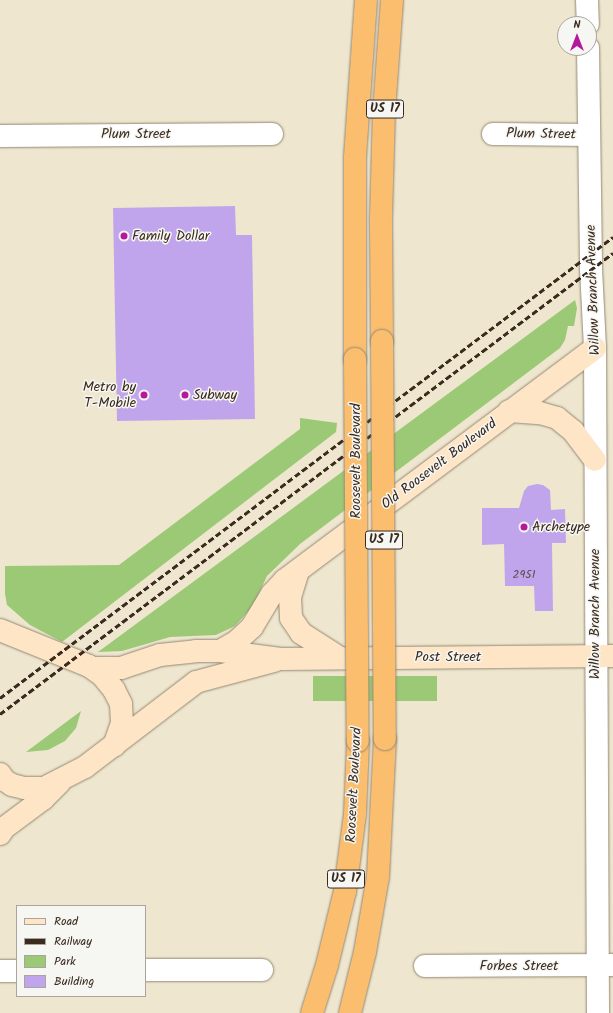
<!DOCTYPE html>
<html>
<head>
<meta charset="utf-8">
<style>
  body { margin:0 }
  #map { position:relative; width:613px; height:1013px; overflow:hidden; background:#eee6ce; font-family:Kalam,sans-serif }
  div>[style] { position:absolute }
  .green>* { inset:0; background:#9cc976; transform-origin:0 0 }
  .building>* { inset:0; background:#c1a5ec }
  .roads { filter:drop-shadow(0 0 1px #948876) drop-shadow(0 0 1px #948876) }
  .street>* { height:22px; margin:-11px; padding:0 11px; transform-origin:11px; border-radius:11px; background:#fff }
  .secondary>* { height:22px; margin:-11px; padding:0 11px; transform-origin:11px; border-radius:11px; background:#fde5c5 }
  .highway>* { height:22px; margin:-11px; padding:0 11px; transform-origin:11px; border-radius:11px; background:#fbbe6e }
  .rail>* { height:3px; margin-top:-1.5px; transform-origin:0; background:repeating-linear-gradient(90deg,#3b2a1e 0 6px,transparent 0 9px) }
  .bridges { filter:drop-shadow(0 0 1px #948876) drop-shadow(0 0 1px #948876) }
  .highway-bridge>* { height:22px; margin:-11px; padding:0 11px; transform-origin:11px; border-radius:11px; background:#fbbe6e }
  .dots>* { width:11px; height:11px; translate:-50% -50%; box-sizing:border-box; border:2px solid #f6f6f2; border-radius:50% }
  span { translate:-50% -50%; white-space:nowrap; text-align:center; line-height:1.15; -webkit-text-stroke:3px #f6f6f2; paint-order:stroke }
  .number-label { font-size:12px; color:#5c4952 }
  .number-label span { -webkit-text-stroke-width:0 }
  .shield-label span { padding:1px 3px; background:#f6f6f2; border:1px solid; border-radius:3px; -webkit-text-stroke-width:0 }
  .shield-label { font-size:13px; color:#3b2a1e; font-weight:700 }
  .street-label { font-size:14px; color:#3b2a1e }
  .poi-label { font-size:14px; color:#3b2a1e }
  .left { translate:0 -50%; text-align:left }
  .right { translate:-100% -50%; text-align:right }
  .legend { position:absolute; left:16px; top:905px; width:130px; height:92px; box-sizing:border-box; background:#f6f6f2; border:1px solid #aba49d; margin:0; padding:5px 7px; list-style:none; font-size:12px; color:#3b2a1e }
  .legend li { display:flex; align-items:center; gap:8px; height:20px }
  .legend b { width:20px; border:1px solid #aba49d }
  .north { position:absolute; left:557px; top:16px; width:40px; height:40px; box-sizing:border-box; background:#f6f6f2; border:1px solid #aba49d; border-radius:50%; rotate:0deg; font-size:11px; font-weight:700; line-height:16px; text-align:center; color:#3b2a1e }
  .north::after { content:''; display:block; margin:auto; width:14px; height:18px; background:#b5179e; clip-path:polygon(50% 0,100% 100%,50% 72%,0 100%) }
</style>
</head>
<body>
<div id="map">
  <div class="green">
    <div style="clip-path:polygon(575px 300px,577px 308px,574px 326px,568px 326px,565px 340px,560px 348px,300px 544px,267px 576px,253px 606px,235px 626px,216px 635px,170px 637px,122px 651px,98px 652px)"></div>
    <div style="clip-path:polygon(300px 418px,337px 423px,336px 432px,62px 642px,30px 625px,7px 605px,5px 594px,5px 566px,119px 565px,300px 429px)"></div>
    <div style="left:437px;top:676px;width:25px;height:124px;rotate:90deg"></div>
    <div style="clip-path:polygon(81px 711px,76px 728px,65px 741px,48px 750px,26px 752px)"></div>
  </div>
  <div class="building">
    <div style="clip-path:polygon(235px 206px,236px 235px,252px 235px,255px 419px,117px 421px,113px 208px)"></div>
    <div style="clip-path:polygon(537px 484px,543px 485px,550px 490px,551px 510px,565px 509px,566px 543px,552px 543px,553px 611px,535px 611px,534px 586px,505px 586px,504px 544px,482px 545px,482px 508px,519px 508px,524px 491px,528px 486px)"></div>
  </div>
  <div class="roads">
    <div class="street">
      <div style="left:587px;top:0;width:24px;rotate:88deg"></div>
      <div style="left:588px;top:48px;width:221px;rotate:89.2deg"></div>
      <div style="left:591px;top:269px;width:79px;rotate:87.1deg"></div>
      <div style="left:595px;top:348px;width:665px;rotate:89.74deg"></div>
      <div style="left:493px;top:134px;width:96px;rotate:0.6deg"></div>
      <div style="left:0;top:136px;width:272px;rotate:-0.4deg"></div>
      <div style="left:425px;top:966px;width:187px;rotate:-0.3deg"></div>
      <div style="left:145px;top:970px;width:117px"></div>
      <div style="left:0;top:971px;width:17px"></div>
    </div>
    <div class="secondary">
      <div style="left:509px;top:411px;width:31px;rotate:4deg"></div>
      <div style="left:540px;top:413px;width:18px;rotate:16deg"></div>
      <div style="left:557px;top:418px;width:21px;rotate:39deg"></div>
      <div style="left:573px;top:431px;width:36px;rotate:53deg"></div>
      <div style="left:298px;top:571px;width:27px;rotate:107deg"></div>
      <div style="left:290px;top:597px;width:21px;rotate:87deg"></div>
      <div style="left:291px;top:618px;width:18px;rotate:56deg"></div>
      <div style="left:301px;top:633px;width:46px;rotate:32.7deg"></div>
      <div style="left:0;top:630px;width:96px;rotate:22deg"></div>
      <div style="left:89px;top:666px;width:16px;rotate:35deg"></div>
      <div style="left:102px;top:675px;width:19px;rotate:51deg"></div>
      <div style="left:114px;top:690px;width:16px;rotate:63deg"></div>
      <div style="left:121px;top:704px;width:19px;rotate:87deg"></div>
      <div style="left:122px;top:723px;width:24px;rotate:109deg"></div>
      <div style="left:220px;top:651px;width:20px;rotate:-30deg"></div>
      <div style="left:237px;top:641px;width:21px;rotate:-43deg"></div>
      <div style="left:252px;top:627px;width:39px;rotate:-59deg"></div>
      <div style="left:272px;top:594px;width:19px;rotate:-47deg"></div>
      <div style="left:285px;top:580px;width:387px;rotate:-36.8deg"></div>
      <div style="left:94px;top:668px;width:27px"></div>
      <div style="left:121px;top:668px;width:41px;rotate:-18.4deg"></div>
      <div style="left:160px;top:655px;width:36px;rotate:-6deg"></div>
      <div style="left:196px;top:651px;width:24px"></div>
      <div style="left:220px;top:651px;width:63px;rotate:7.4deg"></div>
      <div style="left:282px;top:659px;width:331px;rotate:-0.5deg"></div>
      <div style="left:0;top:774px;width:7px;rotate:56deg"></div>
      <div style="left:4px;top:780px;width:9px;rotate:32deg"></div>
      <div style="left:12px;top:785px;width:12px;rotate:14deg"></div>
      <div style="left:24px;top:788px;width:20px"></div>
      <div style="left:44px;top:788px;width:46px;rotate:-27.1deg"></div>
      <div style="left:85px;top:767px;width:140px;rotate:-37.4deg"></div>
      <div style="left:196px;top:682px;width:81px;rotate:-15.1deg"></div>
      <div style="left:0;top:834px;width:7px;rotate:-56deg"></div>
      <div style="left:4px;top:828px;width:49px;rotate:-36.6deg"></div>
      <div style="left:43px;top:799px;width:23px;rotate:-45deg"></div>
    </div>
    <div class="highway">
      <div style="left:382px;top:341px;width:123px;rotate:-90.5deg"></div>
      <div style="left:381px;top:218px;width:106px;rotate:-88.4deg"></div>
      <div style="left:384px;top:112px;width:112px;rotate:-85.9deg"></div>
      <div style="left:355px;top:359px;width:202px;rotate:-90deg"></div>
      <div style="left:355px;top:157px;width:157px;rotate:-86deg"></div>
      <div style="left:312px;top:1013px;width:50px;rotate:-72.6deg"></div>
      <div style="left:327px;top:965px;width:76px;rotate:-76.3deg"></div>
      <div style="left:345px;top:891px;width:78px;rotate:-82.6deg"></div>
      <div style="left:355px;top:814px;width:73px;rotate:-87.6deg"></div>
      <div style="left:350px;top:1013px;width:63px;rotate:-76.2deg"></div>
      <div style="left:365px;top:952px;width:76px;rotate:-80.2deg"></div>
      <div style="left:378px;top:877px;width:138px;rotate:-87.1deg"></div>
    </div>
  </div>
  <div class="rail">
    <div style="left:0;top:698px;width:767px;rotate:-36.94deg"></div>
    <div style="left:0;top:714px;width:767px;rotate:-36.94deg"></div>
  </div>
  <div class="bridges">
    <div class="highway-bridge">
      <div style="left:382px;top:341px;width:398px;rotate:89.6deg"></div>
      <div style="left:355px;top:359px;width:382px;rotate:89.6deg"></div>
    </div>
  </div>
  <div class="dots">
    <div style="left:124px;top:236px;background:#b5179e"></div>
    <div style="left:144px;top:395px;background:#b5179e"></div>
    <div style="left:185px;top:395px;background:#b5179e"></div>
    <div style="left:524px;top:527px;background:#b5179e"></div>
  </div>
  <div class="number-label">
    <span style="left:524px;top:575px">2951</span>
  </div>
  <div class="shield-label">
    <span style="left:385px;top:109px">US 17</span>
    <span style="left:384px;top:540px">US 17</span>
    <span style="left:346px;top:879px">US 17</span>
  </div>
  <div class="street-label">
    <span style="left:136px;top:134px">Plum Street</span>
    <span style="left:541px;top:134px;rotate:1deg">Plum Street</span>
    <span style="left:593px;top:290px;rotate:-92deg">Willow Branch Avenue</span>
    <span style="left:356px;top:461px;rotate:-90deg">Roosevelt Boulevard</span>
    <span style="left:439px;top:464px;rotate:-37deg">Old Roosevelt Boulevard</span>
    <span style="left:595px;top:614px;rotate:-90deg">Willow Branch Avenue</span>
    <span style="left:448px;top:657px">Post Street</span>
    <span style="left:354px;top:785px;rotate:-87deg">Roosevelt Boulevard</span>
    <span style="left:519px;top:966px">Forbes Street</span>
  </div>
  <div class="poi-label">
    <span class="left" style="left:132px;top:236px">Family Dollar</span>
    <span class="right" style="left:136px;top:395px">Metro by<br>T-Mobile</span>
    <span class="left" style="left:193px;top:395px">Subway</span>
    <span class="left" style="left:532px;top:527px">Archetype</span>
  </div>
  <ul class="legend">
  <li><b style="height:5px;background:#fde5c5"></b>Road</li>
  <li><b style="height:5px;background:#3b2a1e"></b>Railway</li>
  <li><b style="height:11px;background:#9cc976"></b>Park</li>
  <li><b style="height:11px;background:#c1a5ec"></b>Building</li>
  </ul>
  <div class="north">N</div>
</div>
</body>
</html>
